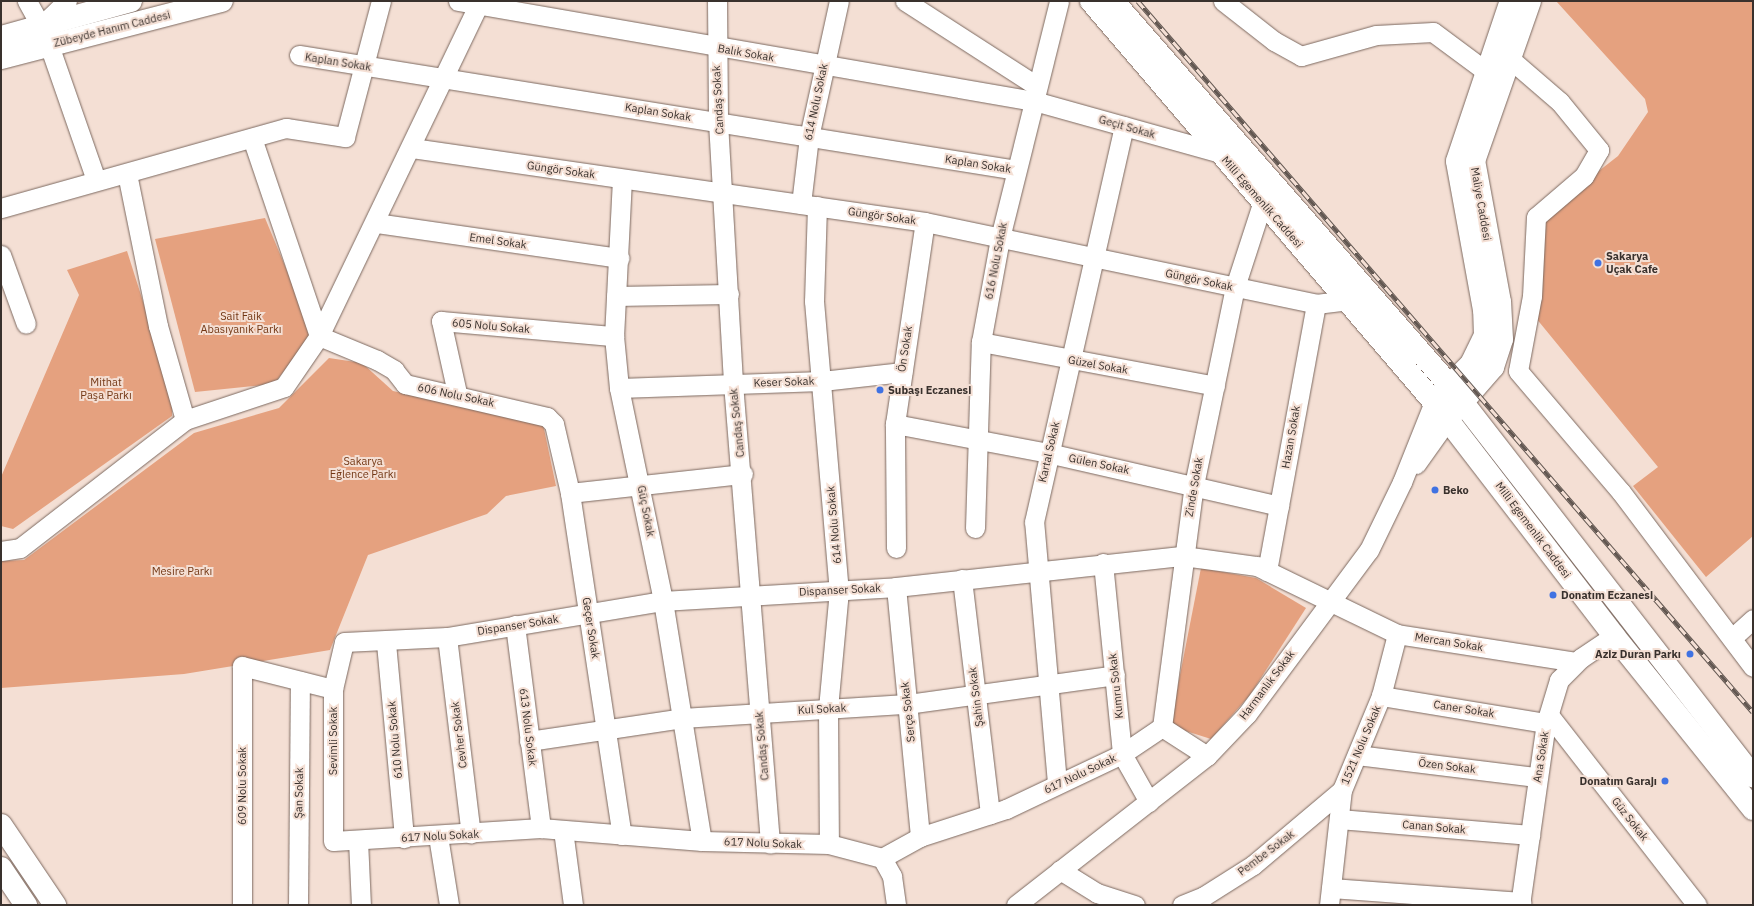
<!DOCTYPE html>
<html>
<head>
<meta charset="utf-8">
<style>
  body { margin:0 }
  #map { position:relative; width:1754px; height:906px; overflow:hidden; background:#f4dfd4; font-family:"IBM Plex Sans",sans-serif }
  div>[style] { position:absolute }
  .green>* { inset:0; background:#e5a17f }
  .roads { filter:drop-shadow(0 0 1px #7c6960) drop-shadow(0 0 1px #7c6960) }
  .minor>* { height:19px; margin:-9.5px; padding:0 9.5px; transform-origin:9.5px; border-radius:9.5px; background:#fff }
  .major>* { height:22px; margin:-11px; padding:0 11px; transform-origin:11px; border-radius:11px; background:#fff }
  .rail>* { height:4.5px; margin-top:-2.25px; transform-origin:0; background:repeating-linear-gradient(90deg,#f4dfd4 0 9px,#625751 0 18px); box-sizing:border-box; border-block:1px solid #625751 }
  .dots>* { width:11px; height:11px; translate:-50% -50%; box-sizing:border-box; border:2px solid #f4dfd4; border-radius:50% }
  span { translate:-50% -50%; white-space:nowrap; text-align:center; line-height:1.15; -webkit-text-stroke:4px #f4dfd4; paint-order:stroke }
  .street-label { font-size:11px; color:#39312d }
  .poi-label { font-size:11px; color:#39312d; font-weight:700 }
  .left { translate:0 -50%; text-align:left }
  .right { translate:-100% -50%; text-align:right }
  .park-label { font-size:11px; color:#733714 }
  .frame { position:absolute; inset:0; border:2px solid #39312d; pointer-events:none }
</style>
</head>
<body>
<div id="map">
  <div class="green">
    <div style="clip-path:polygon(1556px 1px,1753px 1px,1753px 536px,1706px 577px,1633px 486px,1658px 467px,1531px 312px,1536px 220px,1618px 156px,1648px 112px,1645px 99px)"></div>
    <div style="clip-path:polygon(265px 218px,313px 333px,274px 384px,195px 392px,155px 239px)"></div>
    <div style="clip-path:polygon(127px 251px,172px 393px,172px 416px,13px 529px,1px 526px,1px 477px,79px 295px,67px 270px)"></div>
    <div style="clip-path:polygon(329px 358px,362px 363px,393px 391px,543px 424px,556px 486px,506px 496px,487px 514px,368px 555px,330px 650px,184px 674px,1px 688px,1px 561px,24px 560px,194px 433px,279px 408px)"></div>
    <div style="clip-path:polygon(1201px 568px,1256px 578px,1306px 608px,1250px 695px,1211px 739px,1170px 726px)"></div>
  </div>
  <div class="roads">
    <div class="minor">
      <div style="left:27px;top:1px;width:29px;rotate:61deg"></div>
      <div style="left:41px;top:26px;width:36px;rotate:-44deg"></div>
      <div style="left:458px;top:1px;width:585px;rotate:9.85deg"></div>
      <div style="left:1034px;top:101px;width:193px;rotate:15.6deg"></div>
      <div style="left:717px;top:1px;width:121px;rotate:89.5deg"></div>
      <div style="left:718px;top:122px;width:261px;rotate:86.7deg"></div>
      <div style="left:733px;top:383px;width:462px;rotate:85.4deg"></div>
      <div style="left:905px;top:1px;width:157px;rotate:32.8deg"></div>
      <div style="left:1223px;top:1px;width:65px;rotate:38.1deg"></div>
      <div style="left:1274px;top:41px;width:31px;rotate:29deg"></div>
      <div style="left:1301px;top:56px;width:78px;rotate:-15.6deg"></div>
      <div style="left:1376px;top:35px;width:57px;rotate:-3deg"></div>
      <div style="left:1433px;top:32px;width:82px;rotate:36.6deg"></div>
      <div style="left:49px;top:45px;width:143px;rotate:70.8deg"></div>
      <div style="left:299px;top:55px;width:726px;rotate:9.11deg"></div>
      <div style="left:1509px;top:58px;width:67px;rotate:40.8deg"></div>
      <div style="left:1560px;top:102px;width:62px;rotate:50.9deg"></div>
      <div style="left:1599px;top:150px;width:30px;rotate:120deg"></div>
      <div style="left:1584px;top:176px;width:63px;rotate:139.5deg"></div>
      <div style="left:1536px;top:217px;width:79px;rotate:92.9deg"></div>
      <div style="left:1532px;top:296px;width:76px;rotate:100.6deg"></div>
      <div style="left:1518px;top:371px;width:159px;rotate:49.6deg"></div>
      <div style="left:1621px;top:492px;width:219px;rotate:53deg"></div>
      <div style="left:252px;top:138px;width:209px;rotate:71.3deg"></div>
      <div style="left:319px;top:336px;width:63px;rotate:22.5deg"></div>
      <div style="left:377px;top:360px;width:20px;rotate:30deg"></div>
      <div style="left:394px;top:370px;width:18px;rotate:52deg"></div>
      <div style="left:405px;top:384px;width:146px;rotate:13.1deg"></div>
      <div style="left:547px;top:417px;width:10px;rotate:45deg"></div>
      <div style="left:554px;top:424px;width:71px;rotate:76.9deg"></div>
      <div style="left:570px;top:493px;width:346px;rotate:81.4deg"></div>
      <div style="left:412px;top:148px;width:518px;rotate:8.21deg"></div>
      <div style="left:925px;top:222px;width:400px;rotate:11.8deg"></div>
      <div style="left:1316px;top:304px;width:31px;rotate:-7deg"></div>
      <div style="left:622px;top:179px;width:157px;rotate:92.9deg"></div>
      <div style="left:614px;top:336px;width:52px;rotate:84.5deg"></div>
      <div style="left:619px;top:388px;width:217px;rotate:78.3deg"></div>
      <div style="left:663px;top:601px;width:243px;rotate:80.8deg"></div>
      <div style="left:801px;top:204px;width:67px;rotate:-83.2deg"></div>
      <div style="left:809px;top:137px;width:139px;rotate:-77.6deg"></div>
      <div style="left:817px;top:206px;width:95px;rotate:91.8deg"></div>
      <div style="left:814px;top:301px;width:290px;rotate:85.1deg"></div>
      <div style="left:839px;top:590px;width:120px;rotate:95.3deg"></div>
      <div style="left:828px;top:709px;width:135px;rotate:89.6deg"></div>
      <div style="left:1px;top:208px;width:296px;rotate:-15.7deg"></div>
      <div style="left:286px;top:128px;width:60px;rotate:8.7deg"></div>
      <div style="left:345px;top:137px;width:141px;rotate:-75.2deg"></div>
      <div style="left:376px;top:223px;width:246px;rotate:8.2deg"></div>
      <div style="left:1px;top:255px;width:73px;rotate:70.1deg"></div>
      <div style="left:616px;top:296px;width:113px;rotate:-1deg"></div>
      <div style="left:981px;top:342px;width:238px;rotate:10.6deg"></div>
      <div style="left:619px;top:388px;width:203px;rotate:-2deg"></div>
      <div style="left:822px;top:381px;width:81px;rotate:-6.4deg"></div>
      <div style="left:457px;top:393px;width:74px;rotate:-102.5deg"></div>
      <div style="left:441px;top:321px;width:174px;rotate:5deg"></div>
      <div style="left:185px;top:420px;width:104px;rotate:-18.4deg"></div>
      <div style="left:284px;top:387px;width:62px;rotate:-55.5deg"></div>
      <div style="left:319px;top:336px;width:372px;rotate:-64.3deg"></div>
      <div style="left:895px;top:424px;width:156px;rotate:10.7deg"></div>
      <div style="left:1048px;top:453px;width:237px;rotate:12.9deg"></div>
      <div style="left:1416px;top:464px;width:55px;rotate:-54.6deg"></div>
      <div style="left:570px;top:493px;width:174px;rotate:-6.3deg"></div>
      <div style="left:975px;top:528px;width:186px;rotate:-88.2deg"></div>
      <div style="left:981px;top:342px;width:106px;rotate:-79.6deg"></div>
      <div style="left:1000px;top:238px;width:244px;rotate:-76deg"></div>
      <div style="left:896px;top:548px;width:124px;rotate:-90.5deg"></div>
      <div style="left:895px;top:424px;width:204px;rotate:-81.6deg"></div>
      <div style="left:1px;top:551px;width:19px;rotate:-9deg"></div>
      <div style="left:20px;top:548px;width:209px;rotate:-37.8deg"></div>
      <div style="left:185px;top:420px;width:98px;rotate:-106deg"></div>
      <div style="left:158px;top:326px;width:156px;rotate:-101.5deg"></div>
      <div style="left:1103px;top:563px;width:192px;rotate:84.3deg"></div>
      <div style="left:1122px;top:754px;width:55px;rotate:60.6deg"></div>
      <div style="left:1267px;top:571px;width:271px;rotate:-79.6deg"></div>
      <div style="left:962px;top:579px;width:237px;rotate:83.2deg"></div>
      <div style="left:896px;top:587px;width:251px;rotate:84.5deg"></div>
      <div style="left:515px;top:625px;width:205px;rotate:82.7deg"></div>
      <div style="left:447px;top:637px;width:198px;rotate:83.1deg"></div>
      <div style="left:1732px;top:638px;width:28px;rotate:-42deg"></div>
      <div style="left:386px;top:643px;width:196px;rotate:84.7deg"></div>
      <div style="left:1381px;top:696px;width:167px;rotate:9.3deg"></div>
      <div style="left:1549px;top:715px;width:241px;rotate:52.1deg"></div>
      <div style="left:1162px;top:727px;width:48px;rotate:146deg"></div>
      <div style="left:1122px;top:754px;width:128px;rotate:154.6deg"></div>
      <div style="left:1006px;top:809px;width:90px;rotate:162deg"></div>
      <div style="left:920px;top:837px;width:43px;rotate:151.1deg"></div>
      <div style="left:882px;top:858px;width:55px;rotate:-165.2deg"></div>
      <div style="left:829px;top:844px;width:127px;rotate:-178.6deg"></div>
      <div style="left:702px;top:841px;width:162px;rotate:-175.4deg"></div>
      <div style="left:541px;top:828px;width:208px;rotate:176.4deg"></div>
      <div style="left:333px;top:841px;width:152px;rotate:-90deg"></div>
      <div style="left:333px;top:689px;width:48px;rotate:-76.8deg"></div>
      <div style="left:344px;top:642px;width:103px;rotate:-2.8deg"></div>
      <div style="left:447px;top:637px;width:219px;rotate:-9.5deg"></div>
      <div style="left:663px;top:601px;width:233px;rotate:-3.4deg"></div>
      <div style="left:896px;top:587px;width:289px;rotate:-6.2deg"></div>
      <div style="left:1183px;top:556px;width:75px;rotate:7.7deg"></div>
      <div style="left:1257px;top:566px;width:156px;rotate:25.9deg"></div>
      <div style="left:1397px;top:634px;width:181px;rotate:8.9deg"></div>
      <div style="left:529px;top:741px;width:155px;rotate:-8.5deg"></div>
      <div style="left:682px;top:718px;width:225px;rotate:-3.6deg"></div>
      <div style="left:907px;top:704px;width:210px;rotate:-7.9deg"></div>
      <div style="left:1357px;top:755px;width:181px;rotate:7deg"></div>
      <div style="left:1207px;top:756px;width:54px;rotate:-147.2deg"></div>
      <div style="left:1162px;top:727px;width:244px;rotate:-82.5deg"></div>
      <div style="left:1194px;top:485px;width:202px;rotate:-78.3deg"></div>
      <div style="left:1235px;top:287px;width:90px;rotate:-72deg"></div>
      <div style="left:1057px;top:783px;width:262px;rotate:-95deg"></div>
      <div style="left:1034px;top:522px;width:406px;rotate:-77.2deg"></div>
      <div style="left:1339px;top:819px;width:192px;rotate:4.8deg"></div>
      <div style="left:563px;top:830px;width:76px;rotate:82.4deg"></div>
      <div style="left:438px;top:836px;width:70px;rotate:80.9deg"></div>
      <div style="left:358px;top:840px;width:65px;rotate:87.4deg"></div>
      <div style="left:882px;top:858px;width:21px;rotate:61deg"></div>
      <div style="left:892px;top:876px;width:29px;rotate:82deg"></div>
      <div style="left:1060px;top:870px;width:44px;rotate:31.9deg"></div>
      <div style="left:1097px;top:893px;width:40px;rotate:18deg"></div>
      <div style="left:1331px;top:888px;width:191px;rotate:4.2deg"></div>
      <div style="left:242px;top:905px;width:239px;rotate:-90deg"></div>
      <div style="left:242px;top:666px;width:94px;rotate:14.2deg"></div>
      <div style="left:298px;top:905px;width:224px;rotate:-89.5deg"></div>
      <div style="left:1016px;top:905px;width:242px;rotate:-38deg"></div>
      <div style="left:1207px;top:756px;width:58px;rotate:-46.4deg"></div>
      <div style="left:1247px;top:714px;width:204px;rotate:-53.4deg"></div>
      <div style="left:1369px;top:550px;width:76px;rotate:-64.1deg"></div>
      <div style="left:1402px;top:482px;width:86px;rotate:-68.2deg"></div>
      <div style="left:1182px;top:905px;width:24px;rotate:-22deg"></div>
      <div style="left:1204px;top:896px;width:58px;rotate:-32.3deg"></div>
      <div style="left:1253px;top:865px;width:116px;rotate:-40.1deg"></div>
      <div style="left:1329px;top:905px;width:116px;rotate:-83.6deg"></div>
      <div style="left:1342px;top:790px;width:102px;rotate:-67.5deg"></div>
      <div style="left:1381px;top:696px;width:64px;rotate:-75.5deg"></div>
      <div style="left:1520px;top:905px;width:184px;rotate:-81.9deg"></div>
      <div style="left:1546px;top:723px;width:45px;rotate:-73.2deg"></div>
      <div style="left:1559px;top:680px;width:31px;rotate:-45deg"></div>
      <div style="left:1581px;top:658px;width:40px;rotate:-34deg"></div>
    </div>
    <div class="major">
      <div style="left:1091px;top:1px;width:528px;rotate:49.46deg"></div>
      <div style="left:1434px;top:402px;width:295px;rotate:52.4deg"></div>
      <div style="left:1614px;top:636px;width:222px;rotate:51.2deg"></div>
      <div style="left:1113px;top:1px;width:512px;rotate:48.8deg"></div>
      <div style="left:1450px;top:386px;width:494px;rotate:52.2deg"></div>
      <div style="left:1px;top:37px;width:135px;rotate:-15.5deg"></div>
      <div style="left:1px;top:58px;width:228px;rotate:-14.5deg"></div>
      <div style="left:1439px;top:396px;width:45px;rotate:-45deg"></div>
      <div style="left:1471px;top:364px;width:32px;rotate:-64deg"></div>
      <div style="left:1485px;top:335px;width:25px;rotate:-92deg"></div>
      <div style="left:1484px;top:310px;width:151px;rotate:-100.3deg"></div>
      <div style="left:1457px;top:161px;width:169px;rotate:-71.4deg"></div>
      <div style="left:1453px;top:413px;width:61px;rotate:-49deg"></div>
      <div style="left:1493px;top:367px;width:29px;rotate:-72deg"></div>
      <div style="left:1502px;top:339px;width:37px;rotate:-93deg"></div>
      <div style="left:1500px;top:302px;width:143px;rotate:-100.4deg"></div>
      <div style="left:1474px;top:161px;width:170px;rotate:-70.7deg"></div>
      <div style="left:1px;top:825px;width:97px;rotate:56deg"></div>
      <div style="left:1px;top:868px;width:45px;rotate:56deg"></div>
    </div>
  </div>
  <div class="rail">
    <div style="left:1138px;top:1px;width:940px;rotate:49.14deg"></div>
  </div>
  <div class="dots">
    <div style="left:1598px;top:263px;background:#4072e2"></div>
    <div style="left:880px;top:390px;background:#4072e2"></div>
    <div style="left:1435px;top:490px;background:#4072e2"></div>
    <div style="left:1553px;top:595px;background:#4072e2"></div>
    <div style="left:1690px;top:654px;background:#4072e2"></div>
    <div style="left:1665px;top:781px;background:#4072e2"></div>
  </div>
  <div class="street-label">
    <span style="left:112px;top:29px;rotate:-14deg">Zübeyde Hanım Caddesi</span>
    <span style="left:746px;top:53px;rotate:10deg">Balık Sokak</span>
    <span style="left:338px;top:62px;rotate:9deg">Kaplan Sokak</span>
    <span style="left:718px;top:100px;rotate:-93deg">Candaş Sokak</span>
    <span style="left:816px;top:102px;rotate:-78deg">614 Nolu Sokak</span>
    <span style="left:658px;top:112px;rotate:9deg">Kaplan Sokak</span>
    <span style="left:1127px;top:127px;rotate:16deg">Geçit Sokak</span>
    <span style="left:978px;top:164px;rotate:9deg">Kaplan Sokak</span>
    <span style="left:561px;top:170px;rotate:8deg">Güngör Sokak</span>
    <span style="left:1262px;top:202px;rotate:49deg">Milli Egemenlik Caddesi</span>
    <span style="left:1481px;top:204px;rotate:80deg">Maliye Caddesi</span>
    <span style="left:882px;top:216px;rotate:8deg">Güngör Sokak</span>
    <span style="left:498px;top:241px;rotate:8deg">Emel Sokak</span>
    <span style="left:996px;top:261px;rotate:-79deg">616 Nolu Sokak</span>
    <span style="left:1199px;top:280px;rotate:12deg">Güngör Sokak</span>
    <span style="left:491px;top:326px;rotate:5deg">605 Nolu Sokak</span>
    <span style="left:905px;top:349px;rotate:-81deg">Ön Sokak</span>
    <span style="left:1098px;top:365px;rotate:10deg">Güzel Sokak</span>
    <span style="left:784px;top:382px;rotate:-2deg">Keser Sokak</span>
    <span style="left:456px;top:395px;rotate:12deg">606 Nolu Sokak</span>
    <span style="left:737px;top:423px;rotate:-96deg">Candaş Sokak</span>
    <span style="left:1291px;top:437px;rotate:-80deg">Hazan Sokak</span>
    <span style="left:1049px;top:452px;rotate:-77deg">Kartal Sokak</span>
    <span style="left:1099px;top:464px;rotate:12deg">Gülen Sokak</span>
    <span style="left:1194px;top:487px;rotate:-80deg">Zinde Sokak</span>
    <span style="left:646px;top:511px;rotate:79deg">Güç Sokak</span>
    <span style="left:834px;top:525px;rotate:-95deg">614 Nolu Sokak</span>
    <span style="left:1533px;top:530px;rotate:53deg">Milli Egemenlik Caddesi</span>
    <span style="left:840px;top:590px;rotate:-3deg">Dispanser Sokak</span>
    <span style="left:518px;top:625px;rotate:-9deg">Dispanser Sokak</span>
    <span style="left:591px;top:628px;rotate:81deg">Geçer Sokak</span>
    <span style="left:1449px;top:642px;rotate:9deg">Mercan Sokak</span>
    <span style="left:1267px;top:685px;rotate:-53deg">Harmanlık Sokak</span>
    <span style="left:1116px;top:686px;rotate:-96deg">Kumru Sokak</span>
    <span style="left:976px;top:697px;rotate:-97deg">Şahin Sokak</span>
    <span style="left:822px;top:709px;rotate:-3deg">Kul Sokak</span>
    <span style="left:1464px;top:709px;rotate:9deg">Caner Sokak</span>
    <span style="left:908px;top:712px;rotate:-96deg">Serçe Sokak</span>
    <span style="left:528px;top:727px;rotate:83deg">613 Nolu Sokak</span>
    <span style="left:459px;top:735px;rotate:-97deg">Cevher Sokak</span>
    <span style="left:395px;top:740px;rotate:-95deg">610 Nolu Sokak</span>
    <span style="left:333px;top:741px;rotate:-90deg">Sevimli Sokak</span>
    <span style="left:1361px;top:745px;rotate:-67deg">1521 Nolu Sokak</span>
    <span style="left:762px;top:746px;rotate:-95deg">Candaş Sokak</span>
    <span style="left:1541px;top:757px;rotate:-81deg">Ana Sokak</span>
    <span style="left:1447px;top:766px;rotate:7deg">Özen Sokak</span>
    <span style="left:1080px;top:774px;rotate:-25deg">617 Nolu Sokak</span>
    <span style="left:242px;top:786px;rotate:-90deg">609 Nolu Sokak</span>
    <span style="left:299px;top:793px;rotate:-89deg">Şan Sokak</span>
    <span style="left:1630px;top:819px;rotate:52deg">Güz Sokak</span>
    <span style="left:1434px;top:827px;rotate:5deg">Canan Sokak</span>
    <span style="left:440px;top:836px;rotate:-3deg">617 Nolu Sokak</span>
    <span style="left:763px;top:843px;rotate:2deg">617 Nolu Sokak</span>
    <span style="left:1266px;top:853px;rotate:-37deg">Pembe Sokak</span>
  </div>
  <div class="poi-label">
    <span class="left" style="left:1606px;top:263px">Sakarya<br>Uçak Cafe</span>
    <span class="left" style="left:888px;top:390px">Subaşı Eczanesi</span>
    <span class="left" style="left:1443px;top:490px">Beko</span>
    <span class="left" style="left:1561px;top:595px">Donatım Eczanesi</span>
    <span class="right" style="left:1681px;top:654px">Aziz Duran Parkı</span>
    <span class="right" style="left:1657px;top:781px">Donatım Garajı</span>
  </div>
  <div class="park-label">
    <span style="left:241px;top:323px">Sait Faik<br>Abasıyanık Parkı</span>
    <span style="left:106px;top:389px">Mithat<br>Paşa Parkı</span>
    <span style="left:363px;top:468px">Sakarya<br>Eğlence Parkı</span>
    <span style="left:182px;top:571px">Mesire Parkı</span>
  </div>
  <div class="frame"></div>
</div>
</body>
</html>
